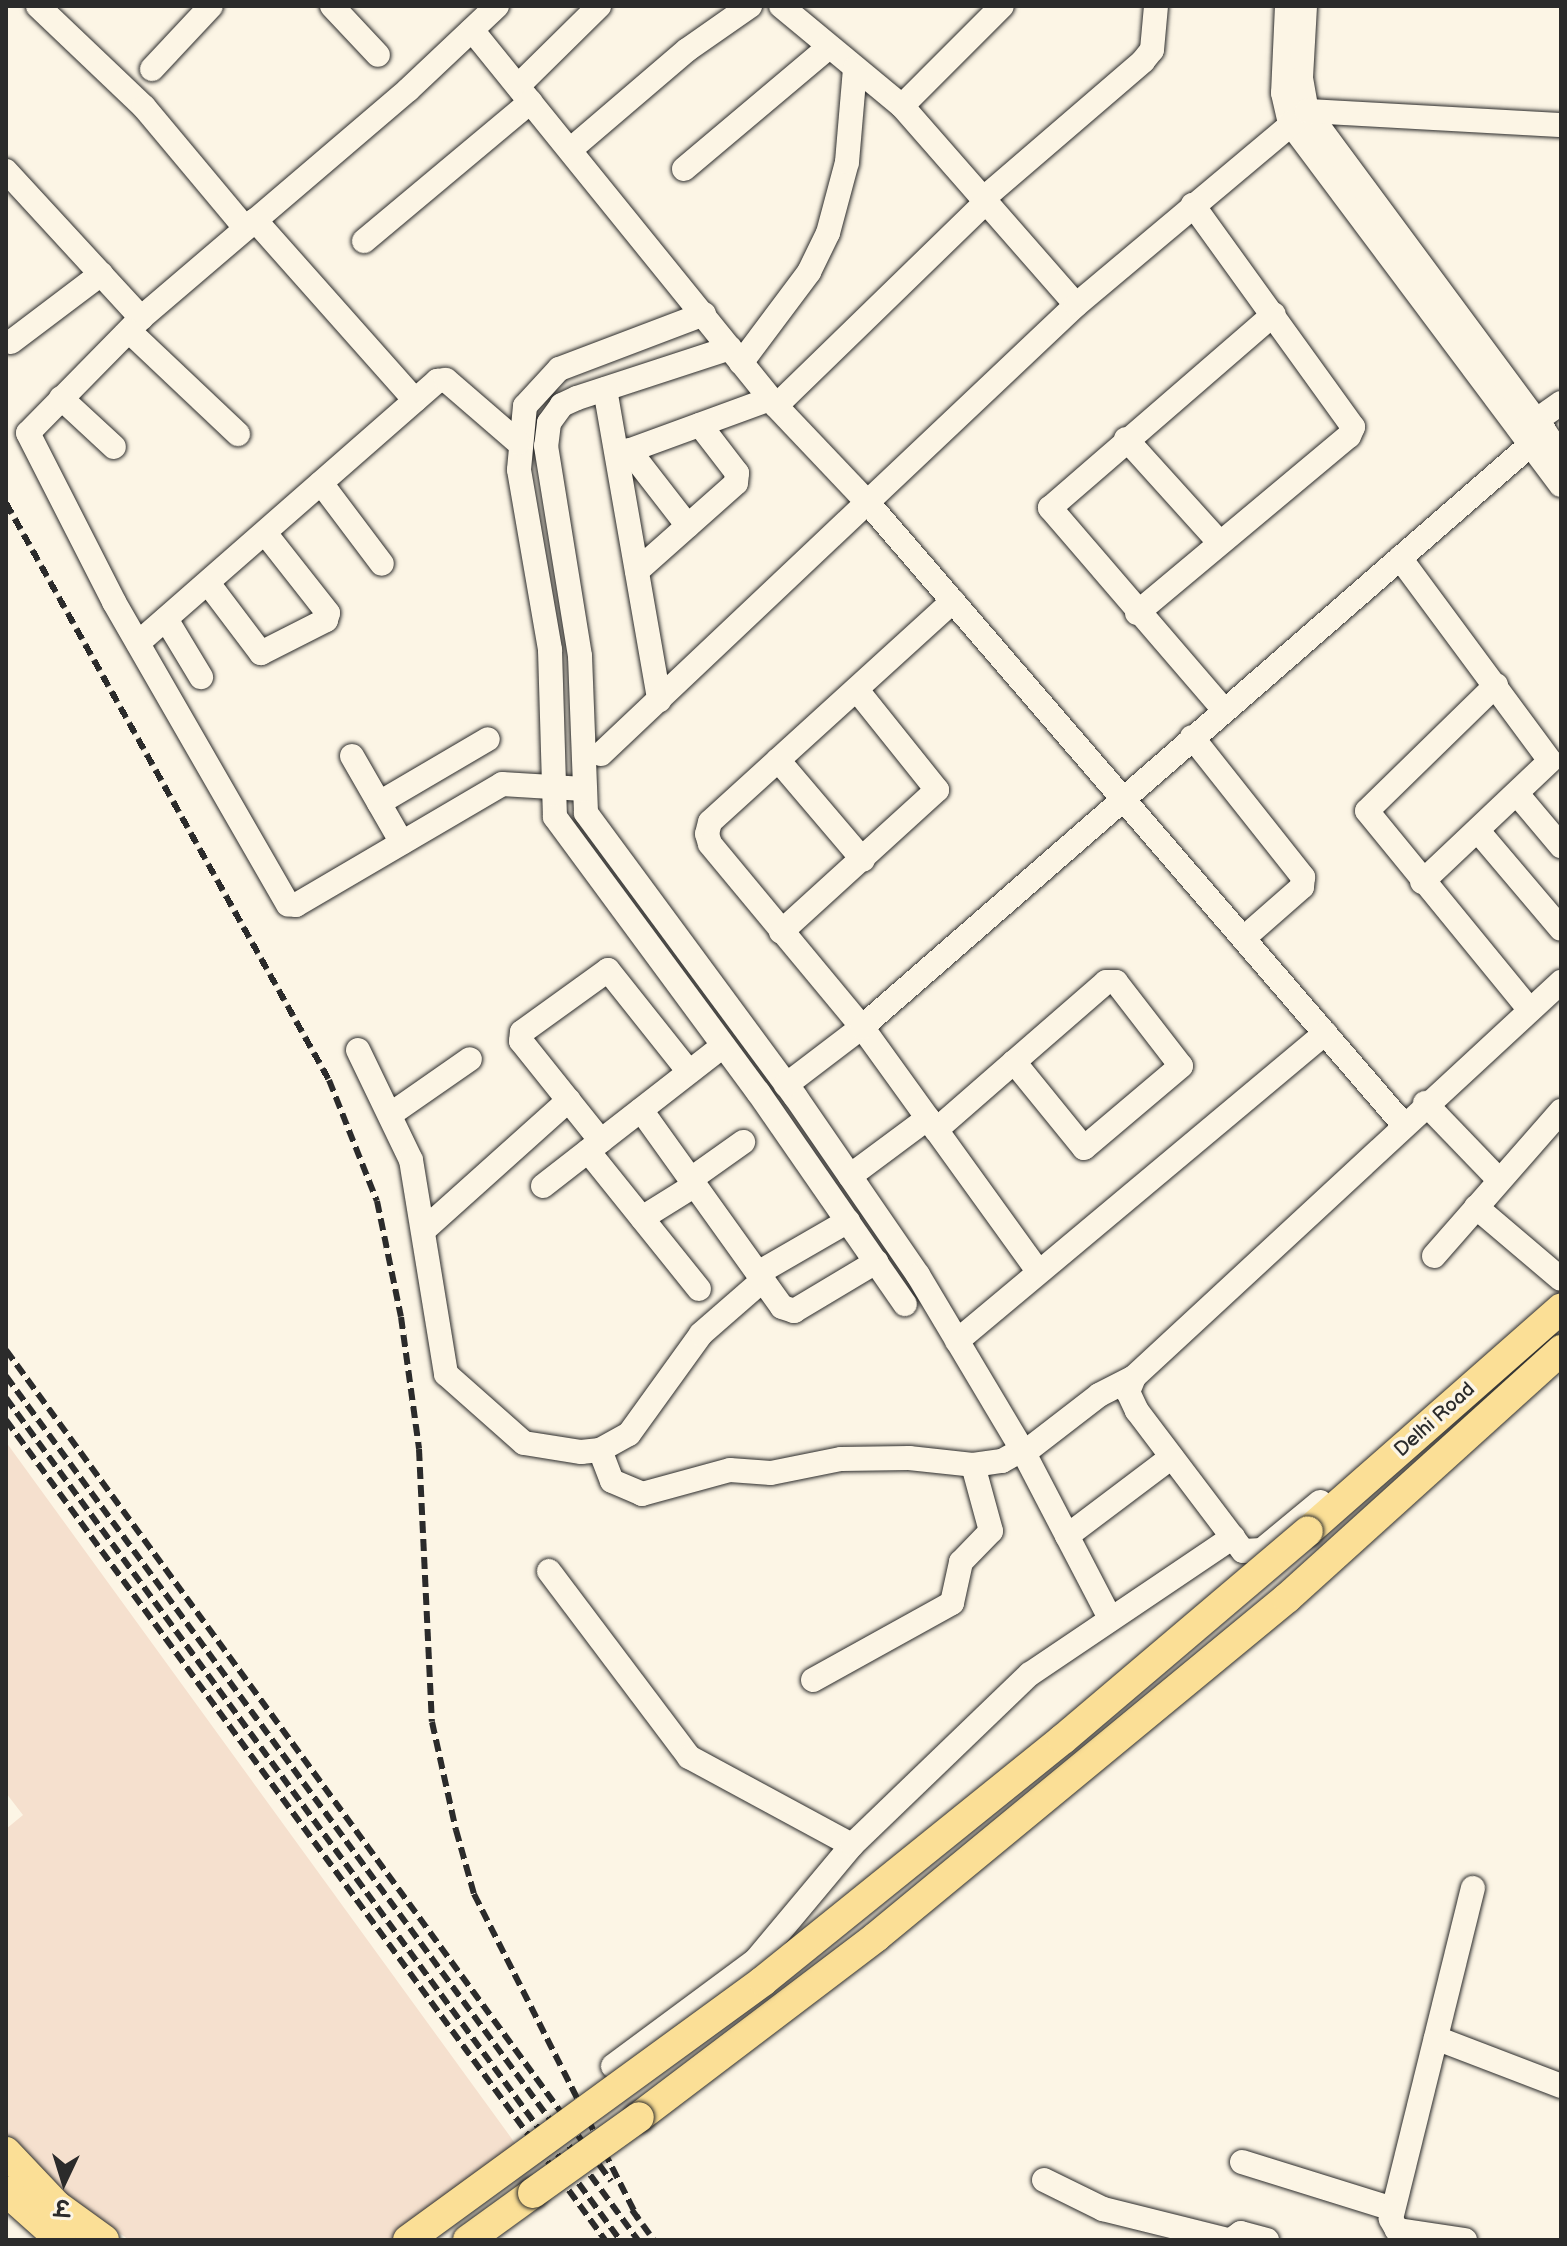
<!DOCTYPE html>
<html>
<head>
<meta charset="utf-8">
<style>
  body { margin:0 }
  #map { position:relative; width:1567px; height:2246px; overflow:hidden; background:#fcf5e5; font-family:"Balsamiq Sans","Playpen Sans Deva",sans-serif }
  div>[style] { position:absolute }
  .built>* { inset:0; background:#f5e0ce }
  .roads { filter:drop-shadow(0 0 2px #2b2b2b) drop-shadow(0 0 2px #2b2b2b) }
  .minor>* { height:24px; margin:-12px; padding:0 12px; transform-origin:12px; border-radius:12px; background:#fcf5e5 }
  .major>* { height:30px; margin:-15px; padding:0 15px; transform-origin:15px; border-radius:15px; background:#fbdf96 }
  .rail>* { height:6px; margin-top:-3px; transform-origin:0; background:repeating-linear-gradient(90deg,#2b2b2b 0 12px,transparent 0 18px) }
  .bridges { filter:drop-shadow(0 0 2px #2b2b2b) drop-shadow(0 0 2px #2b2b2b) }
  .major-bridge>* { height:30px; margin:-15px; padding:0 15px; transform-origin:15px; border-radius:15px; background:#fbdf96 }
  span { translate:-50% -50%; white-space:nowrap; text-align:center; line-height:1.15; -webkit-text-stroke:7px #fcf5e5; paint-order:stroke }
  .street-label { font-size:20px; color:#2b2b2b }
  .frame { position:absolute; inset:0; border:8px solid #2b2b2b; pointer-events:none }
  .north { position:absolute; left:24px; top:2142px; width:80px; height:80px; -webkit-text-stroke:6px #fcf5e5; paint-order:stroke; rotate:184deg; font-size:22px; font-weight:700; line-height:32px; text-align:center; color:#2b2b2b }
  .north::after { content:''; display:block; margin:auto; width:28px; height:36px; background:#2b2b2b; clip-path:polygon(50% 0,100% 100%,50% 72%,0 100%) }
</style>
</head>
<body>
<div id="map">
  <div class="built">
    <div style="clip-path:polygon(6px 1442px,517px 2146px,399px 2240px,129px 2240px,6px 2149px,6px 1829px,23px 1815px,6px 1793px)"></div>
  </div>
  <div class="roads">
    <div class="minor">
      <div style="left:38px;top:6px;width:146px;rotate:43.6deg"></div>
      <div style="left:144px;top:107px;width:158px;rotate:50.1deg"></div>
      <div style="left:332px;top:6px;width:67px;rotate:46.8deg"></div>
      <div style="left:497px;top:6px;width:122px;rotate:136.7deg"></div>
      <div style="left:408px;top:90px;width:351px;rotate:139.5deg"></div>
      <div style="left:141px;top:318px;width:161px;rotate:134.5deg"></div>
      <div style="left:28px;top:433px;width:190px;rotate:63deg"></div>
      <div style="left:114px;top:602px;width:349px;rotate:60.1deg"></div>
      <div style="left:288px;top:904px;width:8px;rotate:7deg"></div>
      <div style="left:296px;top:905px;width:239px;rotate:-30.4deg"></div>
      <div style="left:502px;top:784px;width:82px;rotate:3.5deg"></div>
      <div style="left:781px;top:6px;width:157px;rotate:39.6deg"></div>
      <div style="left:902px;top:106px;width:264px;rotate:48.8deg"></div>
      <div style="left:1287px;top:6px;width:87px;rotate:92.6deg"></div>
      <div style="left:1283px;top:93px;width:31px;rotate:77deg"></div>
      <div style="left:1290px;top:123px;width:452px;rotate:53.2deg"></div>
      <div style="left:1305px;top:6px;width:72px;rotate:93.2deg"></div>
      <div style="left:1301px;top:78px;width:34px;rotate:80deg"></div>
      <div style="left:1307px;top:111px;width:427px;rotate:53.5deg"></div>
      <div style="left:472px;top:30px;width:484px;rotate:51deg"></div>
      <div style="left:776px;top:406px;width:135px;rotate:46.5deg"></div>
      <div style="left:869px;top:504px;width:818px;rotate:49.26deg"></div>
      <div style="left:152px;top:69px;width:86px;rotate:-46.9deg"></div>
      <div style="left:518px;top:86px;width:114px;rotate:-44.6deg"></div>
      <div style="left:902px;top:106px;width:141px;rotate:-45deg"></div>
      <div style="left:570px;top:150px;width:154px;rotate:-40.5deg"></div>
      <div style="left:687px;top:50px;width:77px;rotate:-34.9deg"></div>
      <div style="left:684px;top:169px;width:189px;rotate:-40.1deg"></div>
      <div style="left:6px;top:171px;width:200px;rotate:47.4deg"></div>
      <div style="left:984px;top:198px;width:210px;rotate:-40.7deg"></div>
      <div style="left:1143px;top:61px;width:14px;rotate:-51deg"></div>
      <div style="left:1152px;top:50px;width:44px;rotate:-84.8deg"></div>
      <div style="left:255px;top:220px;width:241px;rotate:48.4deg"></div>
      <div style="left:364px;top:241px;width:217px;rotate:-39.9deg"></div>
      <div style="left:704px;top:314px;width:155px;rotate:159.2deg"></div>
      <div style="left:559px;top:369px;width:50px;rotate:132.6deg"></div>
      <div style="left:525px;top:406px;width:64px;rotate:95.4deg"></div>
      <div style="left:519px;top:470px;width:183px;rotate:80.2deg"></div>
      <div style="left:550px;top:650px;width:167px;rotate:88.3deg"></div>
      <div style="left:555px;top:817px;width:342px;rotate:53.6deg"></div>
      <div style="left:758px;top:1092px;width:258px;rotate:55.3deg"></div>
      <div style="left:129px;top:331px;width:150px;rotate:43.4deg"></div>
      <div style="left:11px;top:342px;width:113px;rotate:-37.1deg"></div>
      <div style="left:730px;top:348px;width:161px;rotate:161.9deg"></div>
      <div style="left:577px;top:398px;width:17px;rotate:155deg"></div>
      <div style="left:562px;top:405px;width:22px;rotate:126deg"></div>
      <div style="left:549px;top:423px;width:23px;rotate:97deg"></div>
      <div style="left:546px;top:446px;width:213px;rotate:80.8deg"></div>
      <div style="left:580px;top:656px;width:157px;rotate:87.8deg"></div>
      <div style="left:586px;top:813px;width:352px;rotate:53.6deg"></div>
      <div style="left:795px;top:1096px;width:217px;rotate:55.5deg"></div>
      <div style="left:918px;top:1275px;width:207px;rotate:59.2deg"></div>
      <div style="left:1024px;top:1453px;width:186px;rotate:62.5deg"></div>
      <div style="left:741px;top:363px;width:114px;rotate:-53.2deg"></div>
      <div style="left:809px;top:272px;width:43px;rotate:-64deg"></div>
      <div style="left:828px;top:233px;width:73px;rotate:-75deg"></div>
      <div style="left:847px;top:162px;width:94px;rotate:-85.1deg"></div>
      <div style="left:605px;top:389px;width:316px;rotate:80.1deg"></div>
      <div style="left:61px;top:398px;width:72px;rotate:42.8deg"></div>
      <div style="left:776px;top:406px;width:294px;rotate:-44.2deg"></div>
      <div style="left:1524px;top:429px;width:45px;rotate:-35.1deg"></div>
      <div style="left:1126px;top:439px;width:140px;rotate:47.9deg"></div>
      <div style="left:629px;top:450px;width:96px;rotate:52.2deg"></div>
      <div style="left:617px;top:455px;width:163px;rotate:-20.1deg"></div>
      <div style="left:321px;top:483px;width:101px;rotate:53deg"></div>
      <div style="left:1400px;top:558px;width:252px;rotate:53.5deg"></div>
      <div style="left:1550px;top:761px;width:176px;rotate:136.6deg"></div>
      <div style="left:637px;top:571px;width:132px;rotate:-41.6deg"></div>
      <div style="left:736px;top:483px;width:10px;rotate:-84deg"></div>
      <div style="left:737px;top:473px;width:61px;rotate:-127.6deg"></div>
      <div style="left:208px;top:583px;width:88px;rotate:52.9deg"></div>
      <div style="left:261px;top:653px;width:73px;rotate:-26.9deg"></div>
      <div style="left:326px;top:620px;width:7px;rotate:-74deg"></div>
      <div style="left:328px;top:613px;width:102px;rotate:-128.2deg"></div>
      <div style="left:953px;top:601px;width:328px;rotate:137.7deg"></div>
      <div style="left:710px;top:822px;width:12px;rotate:104deg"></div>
      <div style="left:707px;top:834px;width:10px;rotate:73deg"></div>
      <div style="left:710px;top:844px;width:238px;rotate:50.3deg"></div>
      <div style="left:862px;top:1027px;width:302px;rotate:54.2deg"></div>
      <div style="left:1137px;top:613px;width:276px;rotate:-39.9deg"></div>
      <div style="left:1349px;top:436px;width:10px;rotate:-66deg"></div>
      <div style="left:1353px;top:427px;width:274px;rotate:-125.8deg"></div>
      <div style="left:166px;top:619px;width:68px;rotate:58.9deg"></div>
      <div style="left:138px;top:643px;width:398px;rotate:-41.2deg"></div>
      <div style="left:437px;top:381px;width:9px;rotate:-6deg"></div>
      <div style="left:446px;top:380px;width:96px;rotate:40.8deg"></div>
      <div style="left:1496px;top:685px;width:180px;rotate:135.7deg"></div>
      <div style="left:1367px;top:811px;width:257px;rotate:50.7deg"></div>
      <div style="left:1224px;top:710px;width:267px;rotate:-130.7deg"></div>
      <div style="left:1050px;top:508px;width:296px;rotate:-40.9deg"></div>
      <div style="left:1192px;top:737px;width:179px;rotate:51.6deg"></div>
      <div style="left:1303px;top:877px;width:10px;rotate:96deg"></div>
      <div style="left:1302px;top:887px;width:77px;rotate:138.7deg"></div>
      <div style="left:601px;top:754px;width:654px;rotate:-43.39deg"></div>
      <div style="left:1076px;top:305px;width:302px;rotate:-40deg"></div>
      <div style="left:1307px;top:111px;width:254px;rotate:3.2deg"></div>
      <div style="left:352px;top:756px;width:100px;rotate:60.1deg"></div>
      <div style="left:778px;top:760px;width:131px;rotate:49.6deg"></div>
      <div style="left:1518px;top:795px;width:67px;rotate:49.9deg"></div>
      <div style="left:379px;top:803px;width:126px;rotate:-30.4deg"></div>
      <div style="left:1478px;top:831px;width:128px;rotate:49.7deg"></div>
      <div style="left:781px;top:932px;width:211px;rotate:-42.3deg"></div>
      <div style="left:937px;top:790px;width:129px;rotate:-128.7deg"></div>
      <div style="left:358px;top:1050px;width:122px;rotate:64.3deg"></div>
      <div style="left:411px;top:1160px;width:217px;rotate:80.7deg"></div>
      <div style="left:446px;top:1374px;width:104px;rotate:41.5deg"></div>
      <div style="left:524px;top:1443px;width:58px;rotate:9deg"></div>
      <div style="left:581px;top:1452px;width:19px;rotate:-6deg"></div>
      <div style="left:600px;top:1450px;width:33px;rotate:-29deg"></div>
      <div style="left:629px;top:1434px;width:123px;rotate:-54.2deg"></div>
      <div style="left:701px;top:1334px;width:82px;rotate:-41.1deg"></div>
      <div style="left:786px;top:1085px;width:96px;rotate:-37.3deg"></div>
      <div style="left:862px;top:1027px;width:906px;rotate:-41.06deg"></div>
      <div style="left:1425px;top:1103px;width:107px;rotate:46.1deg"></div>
      <div style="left:641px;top:1110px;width:242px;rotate:54.4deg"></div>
      <div style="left:782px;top:1307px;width:13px;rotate:18deg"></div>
      <div style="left:794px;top:1311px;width:96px;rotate:-30.9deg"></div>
      <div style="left:391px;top:1114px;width:96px;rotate:-34.8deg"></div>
      <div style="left:936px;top:1130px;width:103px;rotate:-41.1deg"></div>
      <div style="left:1014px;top:1062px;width:122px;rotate:-41deg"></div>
      <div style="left:1106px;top:982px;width:10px"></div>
      <div style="left:1116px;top:982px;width:106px;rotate:52.3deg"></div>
      <div style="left:1181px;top:1066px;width:127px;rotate:139.8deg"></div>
      <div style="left:1084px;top:1148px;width:111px;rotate:-129.1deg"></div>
      <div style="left:601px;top:1141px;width:128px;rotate:-128.7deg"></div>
      <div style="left:521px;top:1041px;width:9px;rotate:-84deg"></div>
      <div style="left:522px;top:1032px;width:106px;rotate:-35.8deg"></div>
      <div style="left:608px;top:970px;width:130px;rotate:51.5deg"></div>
      <div style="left:588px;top:1151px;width:177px;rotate:51.2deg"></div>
      <div style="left:850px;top:1176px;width:97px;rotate:-36.6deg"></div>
      <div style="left:691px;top:1179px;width:64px;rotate:-35.4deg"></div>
      <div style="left:543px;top:1186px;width:228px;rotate:-37.9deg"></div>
      <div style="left:1476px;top:1207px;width:111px;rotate:40.3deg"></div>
      <div style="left:642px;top:1218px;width:62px;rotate:-31.9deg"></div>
      <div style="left:425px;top:1229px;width:193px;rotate:-41.9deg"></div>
      <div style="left:1434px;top:1256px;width:193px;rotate:-48.8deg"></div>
      <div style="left:758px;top:1273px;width:104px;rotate:-30deg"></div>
      <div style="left:957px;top:1341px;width:480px;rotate:-39.9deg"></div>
      <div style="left:600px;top:1450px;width:33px;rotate:69deg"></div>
      <div style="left:612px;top:1481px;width:33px;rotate:23deg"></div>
      <div style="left:642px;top:1494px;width:91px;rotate:-15.3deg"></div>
      <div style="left:730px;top:1470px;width:41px;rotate:4.2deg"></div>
      <div style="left:771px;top:1473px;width:71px;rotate:-11.3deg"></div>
      <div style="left:841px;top:1459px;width:68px;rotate:-0.8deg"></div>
      <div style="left:909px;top:1458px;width:64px;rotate:6.2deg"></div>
      <div style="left:973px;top:1465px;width:29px;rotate:-8deg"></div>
      <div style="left:1002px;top:1461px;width:23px;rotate:-29deg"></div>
      <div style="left:1024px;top:1453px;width:95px;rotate:-37.7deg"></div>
      <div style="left:1099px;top:1395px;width:39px;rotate:-27deg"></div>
      <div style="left:1320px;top:1502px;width:75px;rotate:140.4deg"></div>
      <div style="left:1262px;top:1550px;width:19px;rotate:177deg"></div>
      <div style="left:1243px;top:1551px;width:176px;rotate:-127.1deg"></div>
      <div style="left:1137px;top:1411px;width:21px;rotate:-115deg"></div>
      <div style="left:1128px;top:1392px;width:16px;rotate:-68deg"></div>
      <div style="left:1134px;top:1377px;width:582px;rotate:-42.77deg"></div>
      <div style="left:1067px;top:1536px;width:131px;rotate:-37deg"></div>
      <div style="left:549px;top:1571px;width:233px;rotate:53deg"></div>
      <div style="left:689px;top:1757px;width:185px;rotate:28.4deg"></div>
      <div style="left:813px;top:1680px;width:159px;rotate:-29deg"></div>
      <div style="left:952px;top:1603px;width:42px;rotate:-77.6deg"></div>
      <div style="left:961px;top:1562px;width:43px;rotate:-45.9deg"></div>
      <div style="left:991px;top:1531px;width:68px;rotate:-105.3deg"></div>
      <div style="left:1436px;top:2038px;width:134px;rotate:21deg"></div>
      <div style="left:613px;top:2066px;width:178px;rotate:-36.5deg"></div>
      <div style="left:756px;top:1960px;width:150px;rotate:-50.1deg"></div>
      <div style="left:852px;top:1845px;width:247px;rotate:-43.9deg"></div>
      <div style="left:1030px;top:1674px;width:245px;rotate:-34deg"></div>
      <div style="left:1242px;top:2162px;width:158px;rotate:17.3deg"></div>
      <div style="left:1044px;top:2180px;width:66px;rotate:26.2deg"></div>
      <div style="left:1103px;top:2209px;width:128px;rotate:14deg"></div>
      <div style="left:1231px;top:2240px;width:12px;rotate:-35deg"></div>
      <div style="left:1241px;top:2233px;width:27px;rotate:15deg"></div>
      <div style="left:1465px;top:2240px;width:69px;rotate:-171.6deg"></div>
      <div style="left:1397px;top:2230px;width:13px;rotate:-119deg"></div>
      <div style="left:1391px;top:2219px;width:341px;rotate:-76.1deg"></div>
    </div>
    <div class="major">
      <div style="left:1308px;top:1531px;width:337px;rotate:-41.3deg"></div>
      <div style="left:639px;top:2117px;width:298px;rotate:-37.2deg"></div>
      <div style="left:876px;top:1937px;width:533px;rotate:-39.52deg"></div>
      <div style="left:1287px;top:1598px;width:370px;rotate:-42.1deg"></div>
      <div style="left:6px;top:2152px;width:74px;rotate:46.6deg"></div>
      <div style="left:57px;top:2206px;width:58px;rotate:35.9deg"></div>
      <div style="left:6px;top:2191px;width:74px;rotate:41.7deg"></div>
      <div style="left:468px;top:2240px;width:80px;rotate:-35.9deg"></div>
    </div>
  </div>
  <div class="rail">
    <div style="left:6px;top:503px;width:661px;rotate:60.76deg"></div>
    <div style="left:329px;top:1080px;width:130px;rotate:68.4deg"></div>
    <div style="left:377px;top:1201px;width:118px;rotate:78.3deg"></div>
    <div style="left:401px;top:1317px;width:133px;rotate:82.2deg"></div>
    <div style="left:419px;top:1449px;width:273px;rotate:87.3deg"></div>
    <div style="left:432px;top:1722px;width:111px;rotate:77.5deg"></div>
    <div style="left:456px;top:1830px;width:66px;rotate:74.3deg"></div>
    <div style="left:474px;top:1894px;width:364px;rotate:63.2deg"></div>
    <div style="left:6px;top:1350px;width:1028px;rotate:53.94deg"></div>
    <div style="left:6px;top:1376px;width:1070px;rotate:53.82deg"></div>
    <div style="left:6px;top:1398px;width:1042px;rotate:53.9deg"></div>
    <div style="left:6px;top:1420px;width:1015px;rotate:53.85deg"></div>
    <div style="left:632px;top:2210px;width:37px;rotate:54deg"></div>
  </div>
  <div class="bridges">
    <div class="major-bridge">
      <div style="left:533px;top:2193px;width:130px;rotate:-35.6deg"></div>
      <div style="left:408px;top:2240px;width:439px;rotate:-36.1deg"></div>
      <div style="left:763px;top:1981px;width:385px;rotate:-38.9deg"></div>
      <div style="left:1063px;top:1739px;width:321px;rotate:-40.3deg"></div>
    </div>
  </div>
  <div class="street-label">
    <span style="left:1435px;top:1420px;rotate:-42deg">Delhi Road</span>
  </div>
  <div class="frame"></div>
  <div class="north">उ</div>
</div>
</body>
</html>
